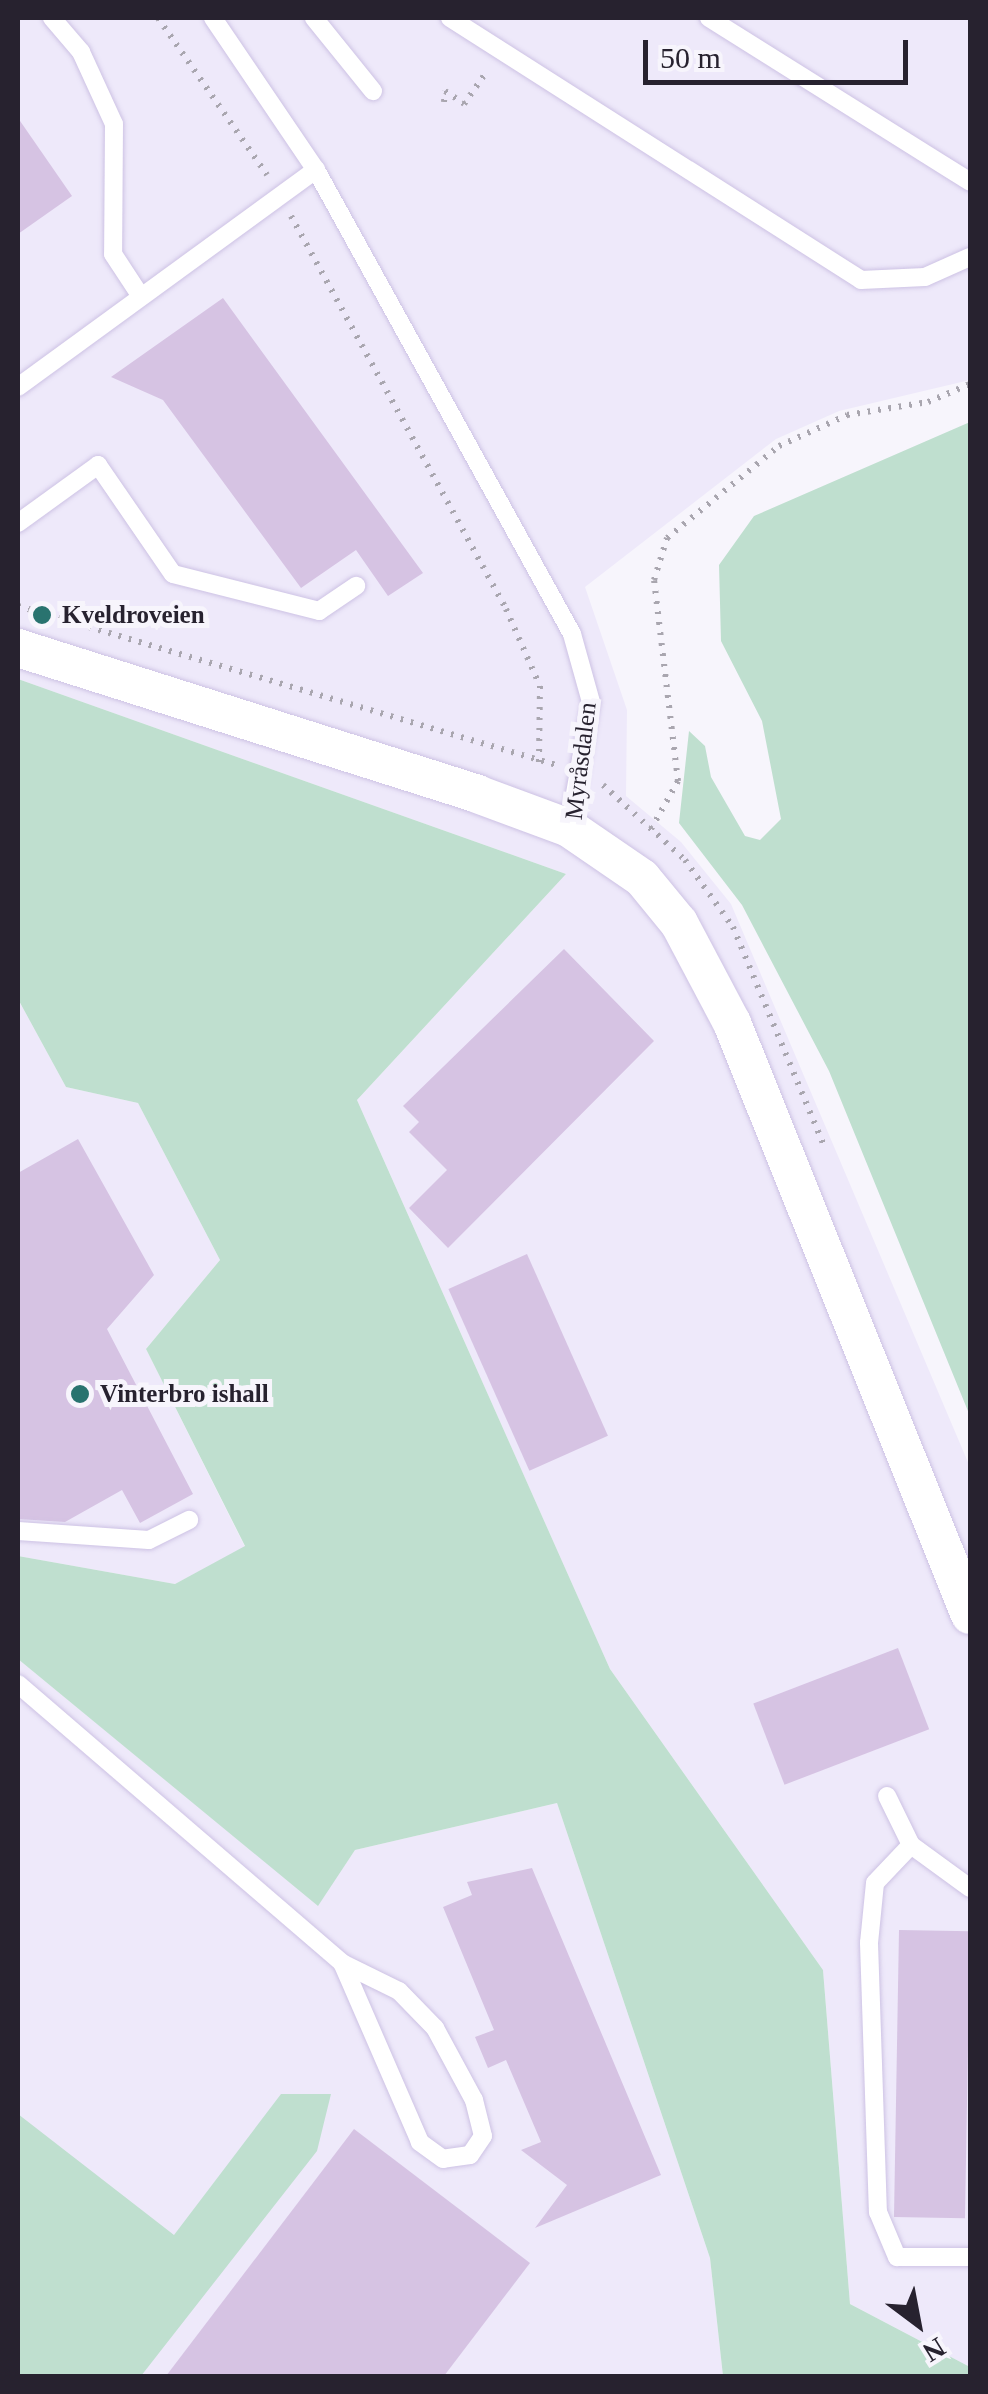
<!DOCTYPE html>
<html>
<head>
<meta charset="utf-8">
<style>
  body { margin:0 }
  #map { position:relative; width:988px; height:2394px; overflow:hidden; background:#f7f5fc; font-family:Georgia,serif }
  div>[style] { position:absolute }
  .built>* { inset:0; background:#eee9fa }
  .green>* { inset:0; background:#bfdfcf }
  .building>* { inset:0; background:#d6c3e3; transform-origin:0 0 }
  .path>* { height:6px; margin-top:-3px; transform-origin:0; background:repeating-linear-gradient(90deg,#a9a6af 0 2.5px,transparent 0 10.5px) }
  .roads { filter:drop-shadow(0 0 2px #cdc2e4) drop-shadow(0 0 2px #cdc2e4) }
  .service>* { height:18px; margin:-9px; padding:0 9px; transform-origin:9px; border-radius:9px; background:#fff }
  .minor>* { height:38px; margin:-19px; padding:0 19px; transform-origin:19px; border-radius:19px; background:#fff }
  .dots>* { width:28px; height:28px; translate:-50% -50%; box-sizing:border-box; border:5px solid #f7f5fc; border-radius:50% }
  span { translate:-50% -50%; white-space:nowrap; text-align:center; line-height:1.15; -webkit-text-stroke:10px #f7f5fc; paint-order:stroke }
  .poi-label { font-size:25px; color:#27222f; font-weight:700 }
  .left { translate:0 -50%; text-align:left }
  .street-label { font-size:25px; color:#27222f }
  .frame { position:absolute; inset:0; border:20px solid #27222f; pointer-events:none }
  .north { position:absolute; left:868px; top:2274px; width:100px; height:100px; -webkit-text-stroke:8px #f7f5fc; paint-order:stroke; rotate:148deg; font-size:28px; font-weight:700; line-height:40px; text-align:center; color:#27222f }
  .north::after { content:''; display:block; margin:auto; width:35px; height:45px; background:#27222f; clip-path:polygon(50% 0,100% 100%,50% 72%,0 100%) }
  .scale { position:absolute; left:643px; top:40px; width:265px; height:45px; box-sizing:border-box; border:5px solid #27222f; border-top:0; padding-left:12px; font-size:30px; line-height:35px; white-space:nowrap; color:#27222f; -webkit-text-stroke:8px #f7f5fc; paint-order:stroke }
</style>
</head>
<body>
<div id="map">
  <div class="built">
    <div style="clip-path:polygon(18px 18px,970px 18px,970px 380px,839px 411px,776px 439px,585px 587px,627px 710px,626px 796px,681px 842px,731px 904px,970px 1467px,970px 2367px,850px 2304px,823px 1970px,610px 1669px,357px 1100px,566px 874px,18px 679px)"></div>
    <div style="clip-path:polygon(18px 999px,66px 1087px,138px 1103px,220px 1260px,146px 1349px,245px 1547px,175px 1584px,18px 1556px)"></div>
    <div style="clip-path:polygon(18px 1659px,318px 1905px,355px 1850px,557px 1803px,710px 2258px,723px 2376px,18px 2376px)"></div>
  </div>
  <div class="green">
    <div style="clip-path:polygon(970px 422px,970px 1416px,829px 1071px,742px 905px,679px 823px,689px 731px,705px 746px,711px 777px,745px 836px,760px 840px,781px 819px,762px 721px,721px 641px,719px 565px,754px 516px)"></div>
    <div style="clip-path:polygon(18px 679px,566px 874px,357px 1100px,610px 1669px,823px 1970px,850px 2304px,970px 2367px,970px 2376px,723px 2376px,710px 2258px,557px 1803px,355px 1850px,318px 1906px,18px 1659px,18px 1556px,175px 1584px,245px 1546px,146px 1349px,220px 1260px,138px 1103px,66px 1087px,18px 999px)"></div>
    <div style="clip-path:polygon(281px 2094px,331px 2094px,317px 2151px,141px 2376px,18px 2376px,18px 2114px,174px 2235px)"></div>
  </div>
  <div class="building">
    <div style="clip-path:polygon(18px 118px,72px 196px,18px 234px)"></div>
    <div style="clip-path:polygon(223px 298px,423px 573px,388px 596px,356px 550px,301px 588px,163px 400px,111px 377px)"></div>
    <div style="clip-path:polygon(564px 949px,654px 1041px,448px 1248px,409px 1208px,447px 1170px,409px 1132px,419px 1122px,403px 1106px)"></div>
    <div style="clip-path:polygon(78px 1139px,154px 1275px,107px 1329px,193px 1494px,140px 1523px,122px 1490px,65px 1522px,18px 1519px,18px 1173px)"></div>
    <div style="left:527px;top:1254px;width:199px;height:86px;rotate:66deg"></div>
    <div style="left:898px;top:1648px;width:87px;height:155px;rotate:69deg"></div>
    <div style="clip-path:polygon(532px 1868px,661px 2175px,535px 2228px,567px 2185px,521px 2150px,541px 2142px,506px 2060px,488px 2068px,475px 2037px,494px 2030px,443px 1907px,472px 1895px,467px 1882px)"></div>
    <div style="left:899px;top:1930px;width:71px;height:287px;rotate:1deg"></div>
    <div style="clip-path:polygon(354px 2129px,530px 2263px,444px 2376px,166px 2376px)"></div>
  </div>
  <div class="path">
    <div style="left:158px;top:18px;width:191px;rotate:55.2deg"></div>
    <div style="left:445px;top:91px;width:23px;rotate:34deg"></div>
    <div style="left:464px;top:104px;width:39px;rotate:-55deg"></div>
    <div style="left:444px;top:102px;width:11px;rotate:-85deg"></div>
    <div style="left:291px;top:216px;width:448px;rotate:61.3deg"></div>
    <div style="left:506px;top:609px;width:84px;rotate:66.2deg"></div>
    <div style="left:540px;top:686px;width:76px;rotate:90.8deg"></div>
    <div style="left:18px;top:606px;width:561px;rotate:16.46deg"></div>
    <div style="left:603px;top:785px;width:111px;rotate:42.4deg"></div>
    <div style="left:685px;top:860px;width:82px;rotate:54.4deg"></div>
    <div style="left:733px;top:927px;width:234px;rotate:67.4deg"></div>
    <div style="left:651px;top:829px;width:55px;rotate:-60.6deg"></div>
    <div style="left:678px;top:781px;width:202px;rotate:-96.8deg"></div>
    <div style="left:654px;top:580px;width:44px;rotate:-72.8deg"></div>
    <div style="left:667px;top:538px;width:145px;rotate:-39.4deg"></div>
    <div style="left:779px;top:446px;width:75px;rotate:-24.5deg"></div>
    <div style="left:847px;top:415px;width:82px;rotate:-9.1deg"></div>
    <div style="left:928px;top:402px;width:46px;rotate:-23.2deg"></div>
  </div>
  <div class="roads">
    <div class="service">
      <div style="left:52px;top:18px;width:45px;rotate:49.5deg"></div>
      <div style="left:81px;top:52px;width:79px;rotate:65.4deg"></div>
      <div style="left:114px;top:124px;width:130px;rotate:90.4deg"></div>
      <div style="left:113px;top:254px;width:45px;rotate:56.7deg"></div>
      <div style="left:213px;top:18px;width:184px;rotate:55.9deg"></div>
      <div style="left:316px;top:170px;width:530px;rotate:61.11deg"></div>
      <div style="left:572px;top:634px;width:71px;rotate:74.4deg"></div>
      <div style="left:591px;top:702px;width:128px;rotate:99.9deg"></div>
      <div style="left:314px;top:18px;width:94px;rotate:51.1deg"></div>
      <div style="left:450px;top:18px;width:487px;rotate:32.5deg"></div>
      <div style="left:861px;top:280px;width:64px;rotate:-2.7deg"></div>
      <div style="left:925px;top:277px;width:49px;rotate:-24deg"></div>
      <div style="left:709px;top:18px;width:308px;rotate:32.1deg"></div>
      <div style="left:18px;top:387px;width:369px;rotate:-36.1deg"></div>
      <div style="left:18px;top:523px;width:99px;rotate:-35.9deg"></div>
      <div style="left:98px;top:465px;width:132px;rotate:55.5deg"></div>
      <div style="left:173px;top:574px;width:151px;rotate:14.2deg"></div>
      <div style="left:319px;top:611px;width:45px;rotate:-34deg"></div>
      <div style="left:18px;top:1531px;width:131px;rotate:3.9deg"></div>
      <div style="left:149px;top:1540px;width:45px;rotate:-26.6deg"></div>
      <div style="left:18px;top:1684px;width:428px;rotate:40.7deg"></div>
      <div style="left:342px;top:1963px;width:64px;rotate:26.2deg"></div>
      <div style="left:399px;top:1991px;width:52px;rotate:45.8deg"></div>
      <div style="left:435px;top:2028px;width:82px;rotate:61.6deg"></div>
      <div style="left:474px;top:2100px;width:37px;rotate:76deg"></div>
      <div style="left:483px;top:2136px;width:23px;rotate:124deg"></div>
      <div style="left:470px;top:2155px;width:27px;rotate:172deg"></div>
      <div style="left:443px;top:2159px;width:29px;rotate:-144deg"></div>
      <div style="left:420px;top:2142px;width:195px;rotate:-113.5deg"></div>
      <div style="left:887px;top:1796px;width:55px;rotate:63.9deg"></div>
      <div style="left:911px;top:1845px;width:73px;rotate:36.1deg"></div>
      <div style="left:911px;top:1845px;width:52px;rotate:133.5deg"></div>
      <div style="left:875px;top:1883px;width:60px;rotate:95.7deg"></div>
      <div style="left:869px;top:1943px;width:269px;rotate:88.1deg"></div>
      <div style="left:878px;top:2212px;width:49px;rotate:67.1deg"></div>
      <div style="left:897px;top:2257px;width:73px"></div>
    </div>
    <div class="minor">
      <div style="left:18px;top:648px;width:482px;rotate:17.6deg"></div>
      <div style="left:477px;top:794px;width:98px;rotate:20.3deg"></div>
      <div style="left:569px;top:828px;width:88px;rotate:34.4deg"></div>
      <div style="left:642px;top:878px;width:58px;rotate:50.6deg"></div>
      <div style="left:679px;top:923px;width:113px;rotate:62.1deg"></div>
      <div style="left:732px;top:1023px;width:638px;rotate:68.1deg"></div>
    </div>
  </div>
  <div class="dots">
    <div style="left:42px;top:615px;background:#29736f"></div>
    <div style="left:80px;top:1394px;background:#29736f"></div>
  </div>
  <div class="poi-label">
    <span class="left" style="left:62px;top:615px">Kveldroveien</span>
    <span class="left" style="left:100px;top:1394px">Vinterbro ishall</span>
  </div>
  <div class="street-label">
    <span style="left:581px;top:761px;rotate:-83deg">Myråsdalen</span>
  </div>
  <div class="frame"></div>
  <div class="north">N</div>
  <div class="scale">50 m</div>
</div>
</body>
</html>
